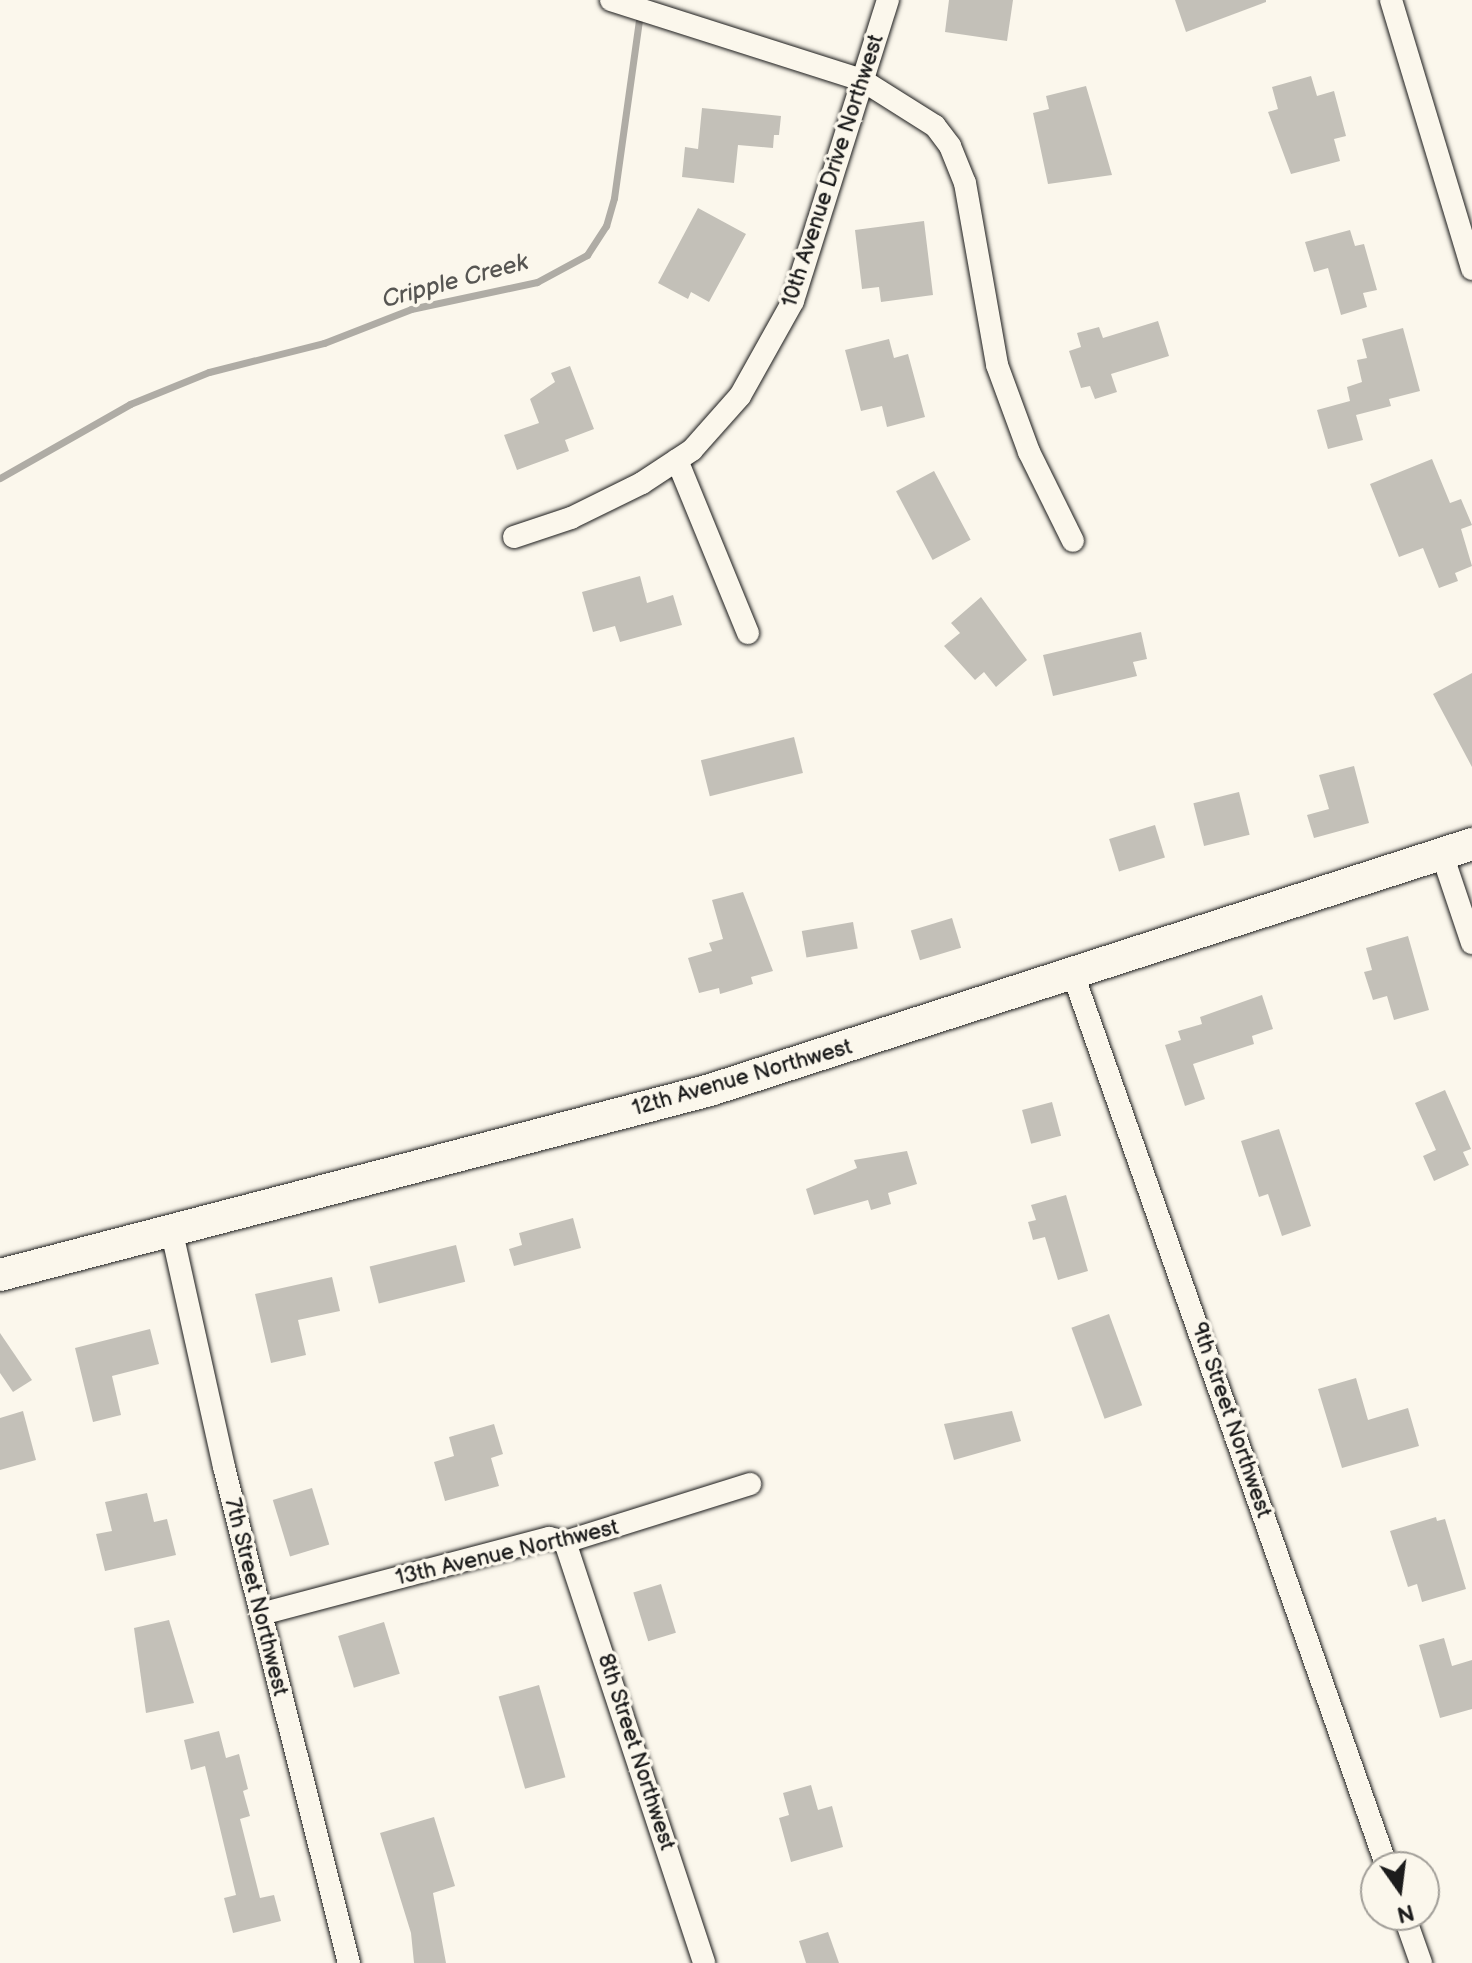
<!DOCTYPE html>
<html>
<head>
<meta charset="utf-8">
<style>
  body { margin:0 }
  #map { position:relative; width:1472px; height:1963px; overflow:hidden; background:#fbf7ec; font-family:"Balsamiq Sans",sans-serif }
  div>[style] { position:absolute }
  .stream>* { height:7px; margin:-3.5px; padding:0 3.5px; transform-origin:3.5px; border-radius:3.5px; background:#afaca5 }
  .building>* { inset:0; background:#c3c0b8; transform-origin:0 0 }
  .roads { filter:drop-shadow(0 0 2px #1c1c1c) drop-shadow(0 0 2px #1c1c1c) }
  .street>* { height:22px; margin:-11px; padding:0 11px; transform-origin:11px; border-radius:11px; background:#fbf7ec }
  .secondary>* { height:32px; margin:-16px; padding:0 16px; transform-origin:16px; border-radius:16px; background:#fbf7ec }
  span { translate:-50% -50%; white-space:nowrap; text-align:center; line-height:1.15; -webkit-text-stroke:7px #fbf7ec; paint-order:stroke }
  .street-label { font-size:22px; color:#1c1c1c }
  .water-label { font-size:24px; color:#575653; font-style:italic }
  .north { position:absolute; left:1360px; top:1851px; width:80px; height:80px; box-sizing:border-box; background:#fbf7ec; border:2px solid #a29f99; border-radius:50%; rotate:166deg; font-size:22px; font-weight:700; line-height:32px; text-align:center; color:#1c1c1c }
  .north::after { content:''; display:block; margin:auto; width:28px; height:36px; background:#1c1c1c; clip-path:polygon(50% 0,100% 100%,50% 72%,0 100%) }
</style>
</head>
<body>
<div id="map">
  <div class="stream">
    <div style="left:0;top:478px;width:150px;rotate:-29.6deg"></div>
    <div style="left:130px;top:404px;width:85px;rotate:-22.1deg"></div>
    <div style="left:209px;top:372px;width:119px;rotate:-14.2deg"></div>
    <div style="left:324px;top:343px;width:93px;rotate:-21.3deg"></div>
    <div style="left:411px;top:309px;width:129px;rotate:-12.1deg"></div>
    <div style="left:537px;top:282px;width:57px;rotate:-28.4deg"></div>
    <div style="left:587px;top:255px;width:35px;rotate:-57deg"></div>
    <div style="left:606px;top:226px;width:29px;rotate:-74deg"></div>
    <div style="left:614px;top:198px;width:188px;rotate:-82deg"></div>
  </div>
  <div class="building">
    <div style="clip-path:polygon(949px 0,1013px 0,1007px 41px,945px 32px)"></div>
    <div style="clip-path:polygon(1175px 0,1266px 0,1266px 2px,1186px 32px)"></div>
    <div style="clip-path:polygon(1311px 76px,1317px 96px,1334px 91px,1346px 136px,1334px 139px,1340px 161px,1291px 174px,1268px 112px,1278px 109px,1272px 87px)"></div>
    <div style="clip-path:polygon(1086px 86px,1112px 175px,1048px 184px,1033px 113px,1049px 109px,1046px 96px)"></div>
    <div style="clip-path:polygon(702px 108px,781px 116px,779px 135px,774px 135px,773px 148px,738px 145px,734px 183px,682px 177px,685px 147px,698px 149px)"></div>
    <div style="clip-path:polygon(698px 208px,746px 234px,709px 302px,691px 292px,688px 299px,658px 283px)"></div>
    <div style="clip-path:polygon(924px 221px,933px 295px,881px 302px,879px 287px,862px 289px,855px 230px)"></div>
    <div style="clip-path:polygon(1350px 230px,1355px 246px,1364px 244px,1377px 290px,1363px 293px,1367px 307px,1341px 315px,1328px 268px,1314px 272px,1305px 242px)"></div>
    <div style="clip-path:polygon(1158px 321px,1169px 356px,1111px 374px,1117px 392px,1095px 399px,1090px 386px,1081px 388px,1069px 351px,1081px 347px,1077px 333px,1099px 327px,1103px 338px)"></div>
    <div style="clip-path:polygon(1403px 328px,1420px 391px,1389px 399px,1391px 406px,1356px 415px,1363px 440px,1328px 449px,1317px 410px,1350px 401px,1347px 387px,1362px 382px,1357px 360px,1367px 358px,1362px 339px)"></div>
    <div style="clip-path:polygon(889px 339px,894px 358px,908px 354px,925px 417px,887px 427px,882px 406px,861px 411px,845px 350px)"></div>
    <div style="clip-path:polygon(570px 366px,594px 429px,565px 440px,569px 451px,517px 470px,504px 435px,539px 423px,530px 399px,555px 382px,551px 373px)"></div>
    <div style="clip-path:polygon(1432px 459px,1450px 503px,1461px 499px,1472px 525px,1461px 529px,1472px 566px,1455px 573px,1458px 581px,1439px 588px,1423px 548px,1399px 557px,1370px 484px)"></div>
    <div style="left:934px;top:471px;width:78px;height:43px;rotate:62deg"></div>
    <div style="clip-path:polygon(640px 576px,647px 603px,673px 595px,682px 625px,620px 642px,615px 626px,593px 632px,582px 592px)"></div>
    <div style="clip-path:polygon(981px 597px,1027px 660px,996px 687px,984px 672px,975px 680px,944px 646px,960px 633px,951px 623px)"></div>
    <div style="clip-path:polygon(1141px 632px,1147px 659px,1133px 662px,1137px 676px,1053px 696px,1043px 655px)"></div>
    <div style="clip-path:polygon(1472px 673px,1472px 767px,1433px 694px)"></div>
    <div style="left:794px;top:737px;width:37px;height:96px;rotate:76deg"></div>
    <div style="clip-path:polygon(1354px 766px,1369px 823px,1314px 838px,1307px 815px,1329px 809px,1319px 775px)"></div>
    <div style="left:1239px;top:792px;width:44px;height:47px;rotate:76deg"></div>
    <div style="left:1155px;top:825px;width:34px;height:48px;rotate:73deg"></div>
    <div style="clip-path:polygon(743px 892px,773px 971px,751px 977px,753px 984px,720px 994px,719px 988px,699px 993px,688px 958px,712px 951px,709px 943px,723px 939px,712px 900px)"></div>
    <div style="left:952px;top:918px;width:31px;height:43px;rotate:73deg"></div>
    <div style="left:853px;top:922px;width:27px;height:52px;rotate:80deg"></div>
    <div style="clip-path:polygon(1408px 936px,1429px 1010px,1394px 1020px,1387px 996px,1373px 1000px,1364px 972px,1372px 970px,1366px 948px)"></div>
    <div style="clip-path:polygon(1262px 995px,1273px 1029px,1252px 1036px,1254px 1044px,1193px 1064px,1205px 1099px,1185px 1106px,1165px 1045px,1181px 1040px,1178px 1031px,1202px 1024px,1200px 1017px)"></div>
    <div style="clip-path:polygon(1445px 1090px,1471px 1149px,1463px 1152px,1469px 1165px,1434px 1181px,1423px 1156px,1436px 1150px,1415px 1103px)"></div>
    <div style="left:1052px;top:1102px;width:35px;height:31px;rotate:75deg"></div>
    <div style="clip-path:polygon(1279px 1129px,1311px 1226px,1282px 1236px,1268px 1194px,1259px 1197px,1241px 1141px)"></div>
    <div style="clip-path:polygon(907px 1151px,917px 1184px,888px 1193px,891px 1204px,871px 1210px,868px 1200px,814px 1215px,806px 1189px,857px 1168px,854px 1160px)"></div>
    <div style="clip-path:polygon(1066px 1195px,1088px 1271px,1058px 1280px,1045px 1237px,1033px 1240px,1028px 1222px,1036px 1220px,1031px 1205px)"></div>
    <div style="clip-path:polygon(573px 1218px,581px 1248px,514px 1266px,509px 1249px,522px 1245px,519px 1233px)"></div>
    <div style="left:456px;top:1245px;width:38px;height:89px;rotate:76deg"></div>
    <div style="clip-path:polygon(332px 1277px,340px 1311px,298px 1320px,306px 1355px,271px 1363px,255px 1294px)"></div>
    <div style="left:1109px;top:1314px;width:97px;height:40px;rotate:70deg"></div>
    <div style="clip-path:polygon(150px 1329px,159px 1364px,112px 1376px,121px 1415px,93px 1422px,75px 1348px)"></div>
    <div style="clip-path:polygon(0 1333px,32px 1380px,13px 1392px,0 1373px)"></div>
    <div style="clip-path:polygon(1356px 1378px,1368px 1420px,1408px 1408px,1419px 1446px,1342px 1468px,1318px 1389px)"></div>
    <div style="clip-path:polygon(23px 1411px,36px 1460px,0 1470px,0 1418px)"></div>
    <div style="clip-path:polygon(1012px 1411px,1021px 1441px,954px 1460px,944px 1424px)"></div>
    <div style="clip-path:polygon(494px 1424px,503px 1454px,491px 1458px,499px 1486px,445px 1501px,434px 1462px,454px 1456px,449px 1437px)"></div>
    <div style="left:312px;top:1488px;width:59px;height:41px;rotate:73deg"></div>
    <div style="clip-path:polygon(147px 1493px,154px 1522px,167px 1519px,176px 1555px,105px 1571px,96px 1534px,112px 1531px,105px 1502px)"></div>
    <div style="clip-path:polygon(1436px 1517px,1437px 1521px,1445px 1519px,1466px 1589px,1422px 1602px,1417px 1584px,1408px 1587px,1390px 1531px)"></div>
    <div style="left:661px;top:1584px;width:51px;height:29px;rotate:73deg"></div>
    <div style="clip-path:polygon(169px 1620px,194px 1703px,146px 1713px,134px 1628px)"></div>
    <div style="left:384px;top:1622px;width:54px;height:48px;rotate:73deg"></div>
    <div style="clip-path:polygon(1444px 1638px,1452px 1666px,1472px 1660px,1472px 1709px,1440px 1718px,1419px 1645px)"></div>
    <div style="left:539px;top:1685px;width:96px;height:42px;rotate:74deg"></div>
    <div style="clip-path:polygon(219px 1731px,226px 1758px,239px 1754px,248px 1789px,243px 1791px,250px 1816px,240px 1819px,260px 1898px,274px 1895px,281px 1921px,233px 1933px,224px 1898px,236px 1895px,205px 1766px,191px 1770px,184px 1740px)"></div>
    <div style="clip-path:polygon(811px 1785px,818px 1810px,832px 1806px,843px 1847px,791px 1862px,779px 1818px,789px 1815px,783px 1793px)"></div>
    <div style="clip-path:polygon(434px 1817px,455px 1886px,433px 1893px,446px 1963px,414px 1963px,411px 1933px,380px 1833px)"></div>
    <div style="clip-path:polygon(828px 1932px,839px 1963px,806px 1963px,799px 1941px)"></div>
  </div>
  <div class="roads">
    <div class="street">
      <div style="left:611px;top:0;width:263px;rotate:17.7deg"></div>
      <div style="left:862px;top:80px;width:86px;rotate:32.2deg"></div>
      <div style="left:935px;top:126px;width:25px;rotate:53deg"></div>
      <div style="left:950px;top:146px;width:40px;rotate:68deg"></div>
      <div style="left:965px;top:183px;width:185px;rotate:80deg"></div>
      <div style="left:997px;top:365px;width:93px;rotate:69.8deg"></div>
      <div style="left:1029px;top:452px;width:99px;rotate:63.7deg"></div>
      <div style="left:1391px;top:0;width:281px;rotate:73.2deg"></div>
      <div style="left:677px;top:460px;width:187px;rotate:67.7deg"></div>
      <div style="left:514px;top:537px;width:60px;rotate:-18.4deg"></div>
      <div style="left:571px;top:518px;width:79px;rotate:-26.2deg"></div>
      <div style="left:642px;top:483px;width:60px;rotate:-33.4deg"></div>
      <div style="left:692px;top:450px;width:72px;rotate:-48.4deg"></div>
      <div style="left:740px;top:396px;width:109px;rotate:-60.8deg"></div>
      <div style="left:793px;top:301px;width:316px;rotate:-72.5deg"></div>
      <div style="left:1442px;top:854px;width:94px;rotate:71.4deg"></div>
      <div style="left:1073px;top:974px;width:947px;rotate:70.63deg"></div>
      <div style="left:171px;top:1228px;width:245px;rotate:77.5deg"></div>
      <div style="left:224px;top:1467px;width:512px;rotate:75.86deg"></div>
      <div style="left:565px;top:1542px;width:443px;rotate:71.7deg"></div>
      <div style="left:261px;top:1614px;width:298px;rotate:-14.8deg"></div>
      <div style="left:549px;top:1538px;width:16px;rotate:14deg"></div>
      <div style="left:565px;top:1542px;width:194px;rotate:-17.4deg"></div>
      <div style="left:1404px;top:1915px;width:51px;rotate:70.5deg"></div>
    </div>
    <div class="secondary">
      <div style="left:0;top:1275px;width:734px;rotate:-14.6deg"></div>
      <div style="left:710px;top:1090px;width:801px;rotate:-17.89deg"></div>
    </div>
  </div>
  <div class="street-label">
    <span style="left:833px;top:171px;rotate:-72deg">10th Avenue Drive Northwest</span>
    <span style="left:742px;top:1078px;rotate:-16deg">12th Avenue Northwest</span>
    <span style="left:1231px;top:1420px;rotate:71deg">9th Street Northwest</span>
    <span style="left:507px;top:1553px;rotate:-13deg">13th Avenue Northwest</span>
    <span style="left:256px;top:1597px;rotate:76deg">7th Street Northwest</span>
    <span style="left:636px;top:1752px;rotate:72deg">8th Street Northwest</span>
  </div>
  <div class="water-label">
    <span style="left:455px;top:281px;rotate:-15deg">Cripple Creek</span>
  </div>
  <div class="north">N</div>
</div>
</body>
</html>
